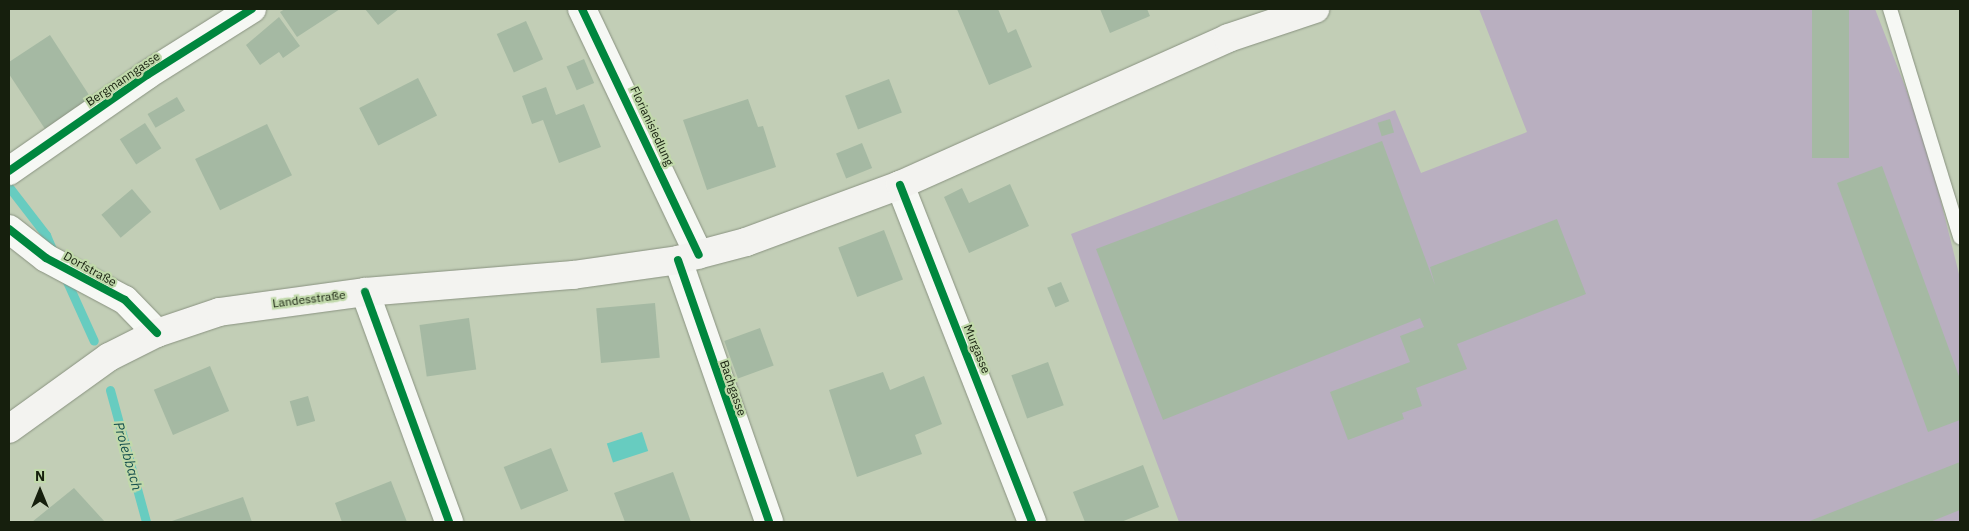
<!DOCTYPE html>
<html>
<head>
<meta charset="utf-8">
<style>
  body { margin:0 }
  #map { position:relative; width:1969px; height:531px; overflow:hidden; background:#c2ceb6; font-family:"IBM Plex Sans",sans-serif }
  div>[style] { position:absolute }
  .green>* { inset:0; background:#b9afc0 }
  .water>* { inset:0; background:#67ccc0; transform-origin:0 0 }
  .stream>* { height:9px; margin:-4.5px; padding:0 4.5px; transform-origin:4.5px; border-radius:4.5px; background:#67ccc0 }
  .building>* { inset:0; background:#a5b9a3; transform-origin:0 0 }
  .roads { filter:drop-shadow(0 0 1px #899280) drop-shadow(0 0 1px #899280) }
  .service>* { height:14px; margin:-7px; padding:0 7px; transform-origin:7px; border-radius:7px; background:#f6f8f4 }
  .minor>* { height:28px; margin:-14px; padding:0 14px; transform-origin:14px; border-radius:14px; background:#f6f8f4 }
  .secondary>* { height:28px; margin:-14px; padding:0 14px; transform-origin:14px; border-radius:14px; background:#f3f3f0 }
  .cycleway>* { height:8px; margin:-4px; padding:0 4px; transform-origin:4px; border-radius:4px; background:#00873e }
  span { translate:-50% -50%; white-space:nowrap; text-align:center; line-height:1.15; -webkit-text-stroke:4.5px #c1d9ab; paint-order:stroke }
  .street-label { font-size:12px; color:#161f0d }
  .water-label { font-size:14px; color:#17514e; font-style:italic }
  .frame { position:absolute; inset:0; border:10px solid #161f0d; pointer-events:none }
  .north { position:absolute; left:15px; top:466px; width:50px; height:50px; -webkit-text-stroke:4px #c1d9ab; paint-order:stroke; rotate:0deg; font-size:14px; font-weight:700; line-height:20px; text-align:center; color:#161f0d }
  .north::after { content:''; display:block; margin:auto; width:18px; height:22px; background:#161f0d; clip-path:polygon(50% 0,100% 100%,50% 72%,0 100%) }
</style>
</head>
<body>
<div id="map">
  <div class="green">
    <div style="clip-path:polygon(1479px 9px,1875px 9px,1925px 138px,1960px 278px,1960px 522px,1179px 522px,1071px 234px,1395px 110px,1421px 173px,1527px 132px)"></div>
  </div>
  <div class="water">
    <div style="left:642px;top:432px;width:20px;height:37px;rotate:72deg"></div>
  </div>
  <div class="stream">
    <div style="left:9px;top:187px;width:61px;rotate:52.4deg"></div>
    <div style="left:46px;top:235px;width:21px;rotate:67deg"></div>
    <div style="left:64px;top:275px;width:72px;rotate:65.6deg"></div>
    <div style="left:110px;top:390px;width:137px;rotate:74.7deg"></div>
  </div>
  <div class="building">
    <div style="clip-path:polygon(285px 9px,340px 9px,297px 37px,280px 12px)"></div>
    <div style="clip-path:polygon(365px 9px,399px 9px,378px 25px)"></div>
    <div style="clip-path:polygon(957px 9px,998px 9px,1008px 33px,1016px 29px,1032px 67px,989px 85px)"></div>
    <div style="clip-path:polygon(1100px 9px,1147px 9px,1150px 16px,1110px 33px)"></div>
    <div style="left:1812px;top:9px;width:37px;height:149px"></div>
    <div style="clip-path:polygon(279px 17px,300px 46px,283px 58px,279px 52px,260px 65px,246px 45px)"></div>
    <div style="left:526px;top:21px;width:42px;height:32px;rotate:66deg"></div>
    <div style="clip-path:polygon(50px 35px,91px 98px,45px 129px,9px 74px,9px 62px)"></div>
    <div style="left:584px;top:59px;width:26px;height:19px;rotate:67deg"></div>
    <div style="left:418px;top:78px;width:42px;height:66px;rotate:63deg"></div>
    <div style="left:889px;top:79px;width:36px;height:47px;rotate:69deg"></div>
    <div style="clip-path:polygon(546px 87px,556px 115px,584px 104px,601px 147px,559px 163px,543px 120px,532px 124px,522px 96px)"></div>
    <div style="left:177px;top:97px;width:16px;height:34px;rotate:60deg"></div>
    <div style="clip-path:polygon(748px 99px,758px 127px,763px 126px,776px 167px,707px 190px,683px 120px)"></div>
    <div style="left:1390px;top:119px;width:14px;height:13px;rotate:73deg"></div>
    <div style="left:145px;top:123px;width:30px;height:30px;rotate:57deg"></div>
    <div style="left:267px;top:124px;width:57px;height:80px;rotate:64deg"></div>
    <div style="clip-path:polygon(1382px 141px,1435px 285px,1430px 267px,1557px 219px,1586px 294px,1457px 344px,1467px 369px,1416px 388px,1422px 406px,1402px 413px,1404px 419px,1348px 440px,1330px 392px,1410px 362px,1400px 336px,1424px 327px,1420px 318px,1163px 420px,1096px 249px)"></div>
    <div style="left:862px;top:143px;width:27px;height:28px;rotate:68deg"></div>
    <div style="clip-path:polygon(1882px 166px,1960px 379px,1960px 420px,1928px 432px,1837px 183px)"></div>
    <div style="clip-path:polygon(1010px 184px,1029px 226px,969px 253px,944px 197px,962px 188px,969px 203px)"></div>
    <div style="left:132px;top:189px;width:30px;height:40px;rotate:50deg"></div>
    <div style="left:884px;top:230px;width:53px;height:49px;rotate:69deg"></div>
    <div style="left:1061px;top:282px;width:21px;height:15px;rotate:67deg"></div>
    <div style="left:655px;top:303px;width:55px;height:59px;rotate:85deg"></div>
    <div style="left:469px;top:318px;width:52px;height:50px;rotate:82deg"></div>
    <div style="left:760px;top:328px;width:40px;height:38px;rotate:70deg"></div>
    <div style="left:1048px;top:362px;width:46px;height:39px;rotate:70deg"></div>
    <div style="left:210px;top:366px;width:49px;height:61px;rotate:67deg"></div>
    <div style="clip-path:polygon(883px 372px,890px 390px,924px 376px,942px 424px,915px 435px,922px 454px,857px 477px,829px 390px)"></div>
    <div style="left:308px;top:396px;width:26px;height:19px;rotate:74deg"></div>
    <div style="left:551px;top:448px;width:46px;height:51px;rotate:68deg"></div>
    <div style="clip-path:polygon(1960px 462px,1960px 510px,1930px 522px,1807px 522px)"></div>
    <div style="clip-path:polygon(1143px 465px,1159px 507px,1121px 522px,1085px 522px,1073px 492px)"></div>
    <div style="clip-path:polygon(673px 472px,691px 522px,625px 522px,614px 493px)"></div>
    <div style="clip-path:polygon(391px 481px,407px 522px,342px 522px,335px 503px)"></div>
    <div style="clip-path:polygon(74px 488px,105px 522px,32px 522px)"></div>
    <div style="clip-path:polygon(243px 497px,252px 522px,169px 522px)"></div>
  </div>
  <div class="roads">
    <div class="service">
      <div style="left:1890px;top:9px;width:239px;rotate:72.9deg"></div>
    </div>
    <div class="minor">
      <div style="left:582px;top:9px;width:272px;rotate:64.6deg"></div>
      <div style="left:9px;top:171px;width:168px;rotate:-34.8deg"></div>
      <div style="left:147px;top:75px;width:124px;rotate:-32.2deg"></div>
      <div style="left:900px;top:185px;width:362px;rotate:68.6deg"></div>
      <div style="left:9px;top:229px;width:47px;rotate:38.1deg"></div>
      <div style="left:46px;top:258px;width:89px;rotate:28deg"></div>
      <div style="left:125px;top:300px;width:46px;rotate:45.9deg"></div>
      <div style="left:678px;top:260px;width:277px;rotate:70.8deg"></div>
      <div style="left:365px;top:292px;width:245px;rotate:69.9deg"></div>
    </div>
    <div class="secondary">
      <div style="left:9px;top:429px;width:123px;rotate:-35.8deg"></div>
      <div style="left:109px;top:357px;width:54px;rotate:-26.6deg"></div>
      <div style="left:157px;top:333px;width:65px;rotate:-18.7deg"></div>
      <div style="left:219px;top:312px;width:147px;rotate:-7.8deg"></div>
      <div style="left:365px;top:292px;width:209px;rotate:-4.7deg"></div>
      <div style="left:573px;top:275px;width:106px;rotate:-8.1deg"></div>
      <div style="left:678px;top:260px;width:70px;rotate:-14.8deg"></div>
      <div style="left:746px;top:242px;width:164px;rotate:-20.3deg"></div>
      <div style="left:900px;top:185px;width:359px;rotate:-24.1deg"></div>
      <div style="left:1228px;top:38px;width:92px;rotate:-18.4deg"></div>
    </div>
  </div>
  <div class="cycleway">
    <div style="left:582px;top:9px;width:272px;rotate:64.6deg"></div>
    <div style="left:9px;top:171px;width:168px;rotate:-34.8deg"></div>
    <div style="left:147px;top:75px;width:124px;rotate:-32.2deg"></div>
    <div style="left:900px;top:185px;width:362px;rotate:68.6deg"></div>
    <div style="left:9px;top:229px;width:47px;rotate:38.1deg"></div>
    <div style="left:46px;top:258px;width:89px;rotate:28deg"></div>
    <div style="left:125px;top:300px;width:46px;rotate:45.9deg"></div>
    <div style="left:678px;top:260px;width:277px;rotate:70.8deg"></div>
    <div style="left:365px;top:292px;width:245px;rotate:69.9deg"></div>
  </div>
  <div class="street-label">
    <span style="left:123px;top:79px;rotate:-34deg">Bergmanngasse</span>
    <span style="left:652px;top:126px;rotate:65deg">Florianisiedlung</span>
    <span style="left:90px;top:269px;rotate:29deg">Dorfstraße</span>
    <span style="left:309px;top:299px;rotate:-7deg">Landesstraße</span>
    <span style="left:977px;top:349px;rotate:68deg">Murgasse</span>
    <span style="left:733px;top:388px;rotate:71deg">Bachgasse</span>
  </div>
  <div class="water-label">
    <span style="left:128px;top:456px;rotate:74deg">Prolebbach</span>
  </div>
  <div class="frame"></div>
  <div class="north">N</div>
</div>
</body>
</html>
